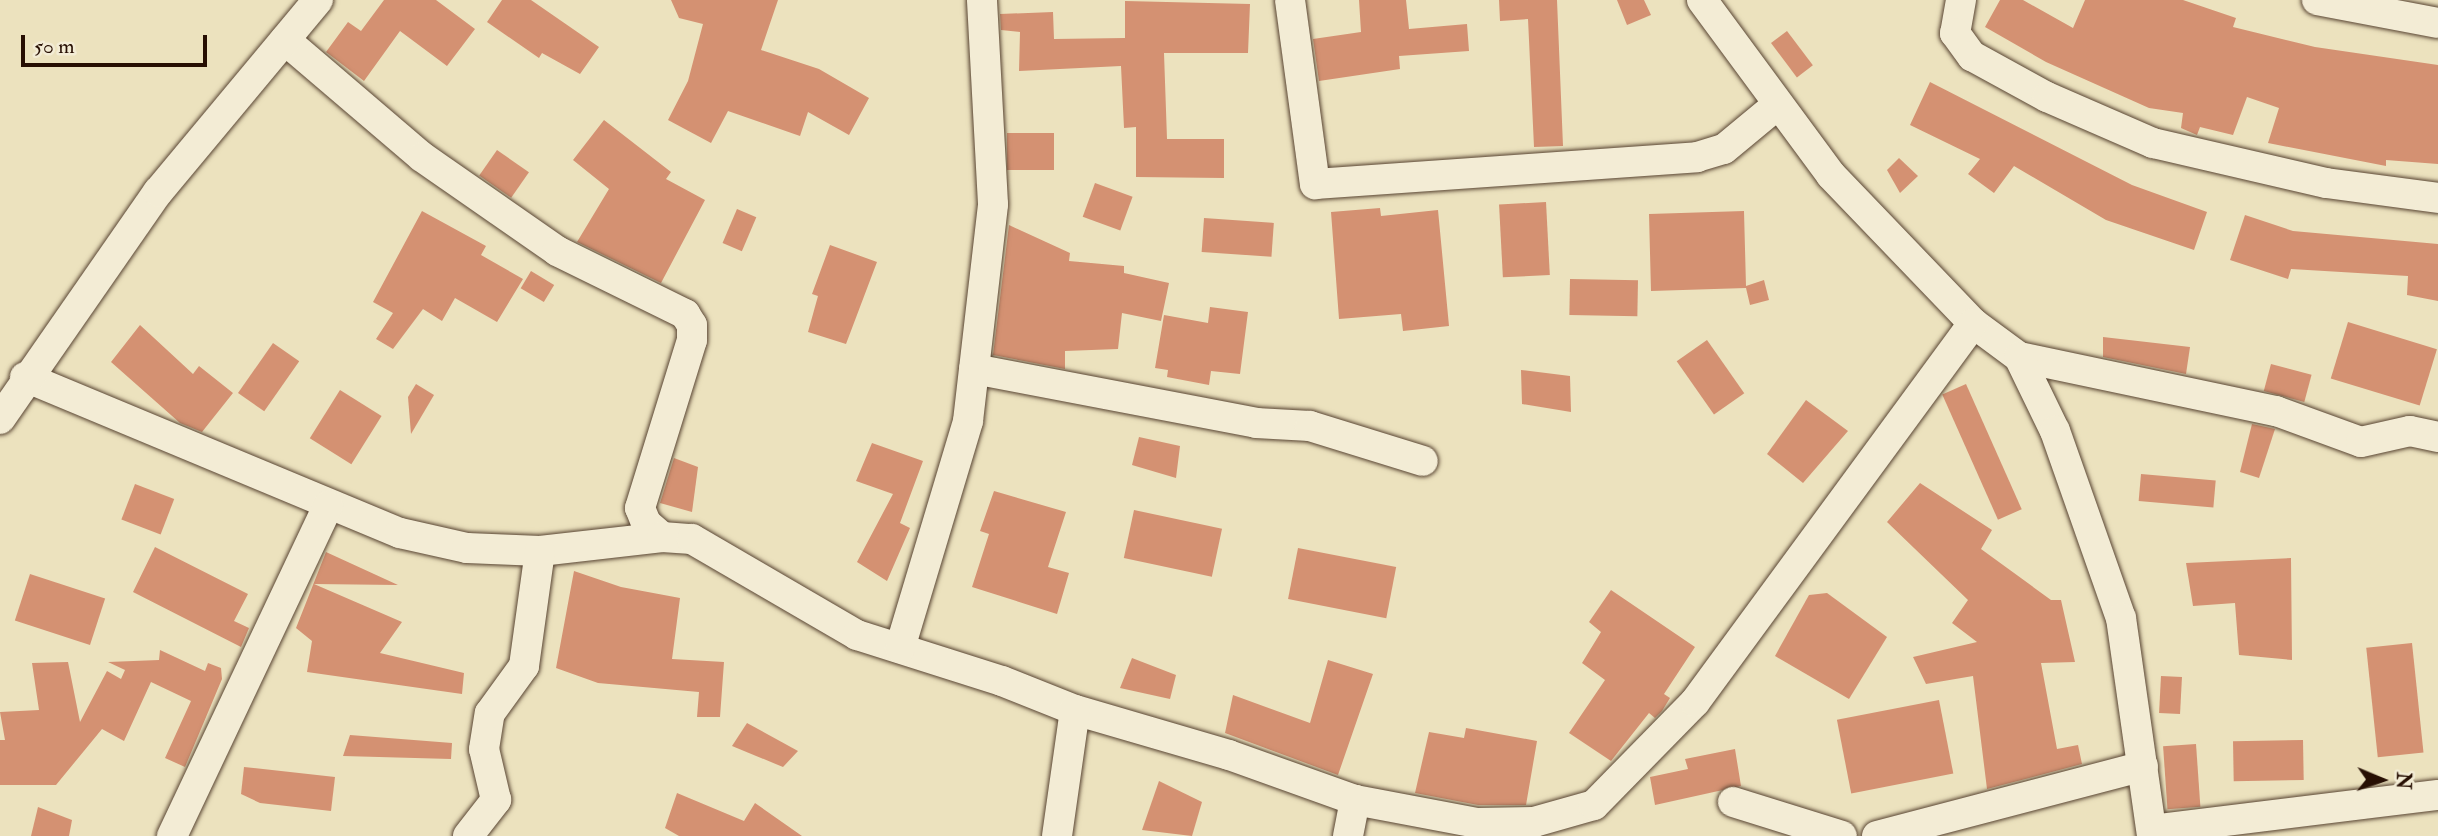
<!DOCTYPE html>
<html>
<head>
<meta charset="utf-8">
<style>
  body { margin:0 }
  #map { position:relative; width:2438px; height:836px; overflow:hidden; background:#ece2be; font-family:"IM FELL Double Pica",serif }
  div>[style] { position:absolute }
  .building>* { inset:0; background:#d49172; transform-origin:0 0 }
  .roads { filter:drop-shadow(0 0 2px #584432) drop-shadow(0 0 2px #584432) }
  .minor>* { height:30px; margin:-15px; padding:0 15px; transform-origin:15px; border-radius:15px; background:#f3ecd5 }
  span { translate:-50% -50%; white-space:nowrap; text-align:center; line-height:1.15; -webkit-text-stroke:5px #f3ecd5; paint-order:stroke }
  .north { position:absolute; left:2347px; top:745px; width:70px; height:70px; -webkit-text-stroke:5px #f3ecd5; paint-order:stroke; rotate:92deg; font-size:19px; font-weight:700; line-height:28px; text-align:center; color:#270f03 }
  .north::after { content:''; display:block; margin:auto; width:24px; height:32px; background:#270f03; clip-path:polygon(50% 0,100% 100%,50% 72%,0 100%) }
  .scale { position:absolute; left:21px; top:35px; width:186px; height:32px; box-sizing:border-box; border:4px solid #270f03; border-top:0; padding-left:9px; font-size:21px; line-height:24px; white-space:nowrap; color:#270f03; -webkit-text-stroke:5px #f3ecd5; paint-order:stroke }
</style>
</head>
<body>
<div id="map">
  <div class="building">
    <div style="clip-path:polygon(384px 0,436px 0,475px 29px,447px 66px,400px 31px,364px 81px,326px 52px,348px 22px,361px 31px)"></div>
    <div style="clip-path:polygon(502px 0,531px 0,599px 47px,580px 74px,542px 53px,539px 58px,487px 22px)"></div>
    <div style="clip-path:polygon(671px 0,778px 0,761px 50px,819px 69px,869px 98px,849px 135px,808px 112px,800px 136px,728px 111px,711px 143px,668px 120px,688px 81px,703px 24px,679px 18px)"></div>
    <div style="clip-path:polygon(1359px 0,1406px 0,1409px 29px,1467px 24px,1469px 51px,1399px 56px,1400px 69px,1319px 81px,1313px 39px,1361px 32px)"></div>
    <div style="clip-path:polygon(1499px 0,1557px 0,1563px 146px,1534px 147px,1528px 19px,1500px 21px)"></div>
    <div style="clip-path:polygon(1617px 0,1644px 0,1651px 15px,1627px 25px)"></div>
    <div style="clip-path:polygon(2000px 0,2023px 0,2073px 28px,2085px 0,2183px 0,2236px 18px,2233px 27px,2315px 47px,2438px 65px,2438px 164px,2386px 160px,2386px 166px,2268px 143px,2279px 108px,2247px 97px,2233px 135px,2200px 127px,2197px 135px,2181px 128px,2183px 113px,2149px 108px,2046px 62px,1985px 27px)"></div>
    <div style="clip-path:polygon(1125px 1px,1250px 4px,1248px 53px,1164px 53px,1167px 139px,1224px 139px,1224px 178px,1136px 177px,1136px 127px,1124px 128px,1121px 66px,1019px 71px,1020px 32px,1001px 30px,1000px 14px,1053px 12px,1054px 39px,1125px 38px)"></div>
    <div style="left:1787px;top:31px;width:43px;height:20px;rotate:53deg"></div>
    <div style="clip-path:polygon(1930px 82px,2132px 185px,2207px 212px,2194px 250px,2106px 220px,2014px 166px,1994px 193px,1968px 174px,1980px 159px,1910px 125px)"></div>
    <div style="clip-path:polygon(604px 120px,671px 172px,666px 179px,705px 200px,661px 283px,577px 242px,609px 189px,573px 160px)"></div>
    <div style="left:1007px;top:133px;width:47px;height:37px"></div>
    <div style="left:497px;top:150px;width:39px;height:31px;rotate:35deg"></div>
    <div style="clip-path:polygon(1899px 158px,1918px 176px,1900px 193px,1887px 170px)"></div>
    <div style="left:1095px;top:183px;width:40px;height:36px;rotate:20deg"></div>
    <div style="left:1546px;top:202px;width:73px;height:47px;rotate:87deg"></div>
    <div style="clip-path:polygon(1380px 208px,1381px 216px,1438px 210px,1449px 326px,1403px 331px,1401px 314px,1339px 319px,1331px 212px)"></div>
    <div style="left:737px;top:209px;width:21px;height:37px;rotate:23deg"></div>
    <div style="clip-path:polygon(422px 211px,486px 246px,481px 255px,523px 279px,497px 322px,455px 298px,442px 321px,423px 309px,393px 349px,376px 339px,393px 313px,373px 302px)"></div>
    <div style="clip-path:polygon(1744px 211px,1746px 286px,1764px 280px,1769px 300px,1750px 305px,1746px 288px,1651px 291px,1649px 214px)"></div>
    <div style="clip-path:polygon(2245px 215px,2293px 231px,2438px 244px,2438px 301px,2407px 295px,2408px 276px,2291px 269px,2288px 279px,2230px 260px)"></div>
    <div style="left:1204px;top:218px;width:70px;height:34px;rotate:4deg"></div>
    <div style="clip-path:polygon(1009px 225px,1070px 253px,1069px 261px,1124px 266px,1124px 273px,1169px 283px,1161px 321px,1122px 313px,1118px 349px,1065px 351px,1065px 369px,993px 355px)"></div>
    <div style="clip-path:polygon(830px 245px,877px 262px,846px 344px,808px 332px,818px 296px,812px 294px)"></div>
    <div style="left:531px;top:271px;width:27px;height:20px;rotate:31deg"></div>
    <div style="left:1570px;top:279px;width:68px;height:36px;rotate:1deg"></div>
    <div style="clip-path:polygon(1210px 307px,1248px 312px,1240px 374px,1211px 371px,1209px 385px,1167px 377px,1168px 370px,1155px 368px,1164px 315px,1208px 323px)"></div>
    <div style="left:2348px;top:322px;width:93px;height:59px;rotate:17deg"></div>
    <div style="clip-path:polygon(140px 325px,193px 374px,199px 366px,233px 393px,202px 432px,180px 423px,111px 362px)"></div>
    <div style="clip-path:polygon(2103px 337px,2190px 347px,2186px 374px,2103px 357px)"></div>
    <div style="left:1707px;top:340px;width:65px;height:37px;rotate:55deg"></div>
    <div style="left:273px;top:343px;width:32px;height:61px;rotate:35deg"></div>
    <div style="left:2271px;top:364px;width:42px;height:28px;rotate:15deg"></div>
    <div style="clip-path:polygon(1521px 370px,1570px 376px,1571px 412px,1522px 404px)"></div>
    <div style="clip-path:polygon(416px 384px,434px 395px,411px 434px,408px 397px)"></div>
    <div style="left:1966px;top:384px;width:137px;height:26px;rotate:66deg"></div>
    <div style="left:340px;top:390px;width:49px;height:57px;rotate:32deg"></div>
    <div style="clip-path:polygon(1806px 400px,1848px 431px,1803px 483px,1767px 454px)"></div>
    <div style="clip-path:polygon(2252px 424px,2275px 429px,2259px 478px,2240px 472px)"></div>
    <div style="clip-path:polygon(1139px 437px,1180px 446px,1176px 478px,1132px 465px)"></div>
    <div style="clip-path:polygon(872px 443px,923px 461px,900px 523px,910px 528px,887px 581px,857px 562px,893px 494px,856px 481px)"></div>
    <div style="clip-path:polygon(674px 458px,698px 467px,692px 512px,660px 503px)"></div>
    <div style="left:2141px;top:474px;width:75px;height:27px;rotate:5deg"></div>
    <div style="clip-path:polygon(1920px 483px,1992px 530px,1981px 549px,2051px 600px,2061px 600px,2075px 662px,2041px 663px,2057px 749px,2078px 745px,2082px 764px,1987px 789px,1973px 676px,1926px 684px,1913px 657px,1977px 642px,1952px 623px,1968px 600px,1887px 522px)"></div>
    <div style="left:135px;top:484px;width:42px;height:38px;rotate:21deg"></div>
    <div style="clip-path:polygon(994px 491px,1066px 512px,1048px 567px,1069px 573px,1057px 614px,972px 587px,989px 534px,980px 531px)"></div>
    <div style="left:1134px;top:510px;width:90px;height:49px;rotate:12deg"></div>
    <div style="clip-path:polygon(155px 547px,248px 594px,234px 621px,249px 628px,241px 647px,133px 592px)"></div>
    <div style="left:1298px;top:548px;width:100px;height:52px;rotate:11deg"></div>
    <div style="clip-path:polygon(326px 552px,398px 585px,314px 584px,402px 622px,380px 653px,464px 673px,462px 694px,307px 672px,312px 641px,296px 628px)"></div>
    <div style="clip-path:polygon(2291px 558px,2292px 660px,2239px 655px,2235px 603px,2193px 606px,2186px 563px)"></div>
    <div style="clip-path:polygon(574px 571px,621px 587px,680px 598px,672px 659px,724px 662px,720px 717px,697px 717px,699px 692px,598px 683px,556px 668px)"></div>
    <div style="left:30px;top:574px;width:79px;height:49px;rotate:18deg"></div>
    <div style="clip-path:polygon(1611px 590px,1695px 647px,1664px 694px,1670px 698px,1662px 711px,1655px 718px,1649px 713px,1611px 761px,1569px 733px,1605px 680px,1582px 663px,1601px 632px,1589px 622px)"></div>
    <div style="clip-path:polygon(1827px 593px,1887px 637px,1849px 699px,1775px 656px,1809px 595px)"></div>
    <div style="left:2412px;top:643px;width:110px;height:46px;rotate:84deg"></div>
    <div style="clip-path:polygon(160px 650px,205px 671px,208px 663px,221px 668px,222px 679px,185px 767px,165px 758px,191px 701px,151px 682px,124px 741px,102px 729px,56px 785px,0 785px,0 740px,5px 740px,0 712px,39px 710px,32px 663px,68px 662px,80px 722px,107px 671px,121px 679px,125px 670px,108px 662px,159px 660px)"></div>
    <div style="clip-path:polygon(1132px 658px,1176px 675px,1170px 699px,1120px 688px)"></div>
    <div style="clip-path:polygon(1328px 660px,1373px 674px,1338px 775px,1225px 733px,1233px 695px,1310px 723px)"></div>
    <div style="left:2161px;top:676px;width:21px;height:37px;rotate:3deg"></div>
    <div style="left:1939px;top:700px;width:75px;height:104px;rotate:79deg"></div>
    <div style="clip-path:polygon(747px 723px,798px 751px,783px 767px,732px 746px)"></div>
    <div style="clip-path:polygon(1466px 728px,1537px 741px,1526px 805px,1478px 805px,1415px 793px,1429px 732px,1464px 738px)"></div>
    <div style="clip-path:polygon(350px 735px,452px 743px,451px 759px,343px 756px)"></div>
    <div style="left:2303px;top:740px;width:40px;height:70px;rotate:89deg"></div>
    <div style="left:2196px;top:744px;width:63px;height:33px;rotate:86deg"></div>
    <div style="clip-path:polygon(1735px 749px,1741px 786px,1655px 805px,1650px 777px,1688px 769px,1685px 759px)"></div>
    <div style="clip-path:polygon(244px 767px,335px 777px,331px 811px,260px 803px,241px 794px)"></div>
    <div style="clip-path:polygon(1159px 781px,1202px 802px,1192px 836px,1142px 830px)"></div>
    <div style="clip-path:polygon(677px 793px,744px 821px,755px 803px,802px 836px,679px 836px,665px 828px)"></div>
    <div style="clip-path:polygon(38px 807px,72px 820px,69px 836px,31px 836px)"></div>
  </div>
  <div class="roads">
    <div class="minor">
      <div style="left:1290px;top:0;width:186px;rotate:82.3deg"></div>
      <div style="left:1315px;top:184px;width:383px;rotate:-4deg"></div>
      <div style="left:1697px;top:157px;width:28px;rotate:-17deg"></div>
      <div style="left:1724px;top:149px;width:69px;rotate:-39.7deg"></div>
      <div style="left:1702px;top:0;width:217px;rotate:53.6deg"></div>
      <div style="left:1831px;top:175px;width:205px;rotate:46.2deg"></div>
      <div style="left:1973px;top:323px;width:57px;rotate:36.5deg"></div>
      <div style="left:2019px;top:357px;width:263px;rotate:11.9deg"></div>
      <div style="left:2276px;top:411px;width:90px;rotate:20deg"></div>
      <div style="left:2361px;top:442px;width:50px;rotate:-12.7deg"></div>
      <div style="left:2410px;top:431px;width:29px;rotate:12deg"></div>
      <div style="left:1961px;top:0;width:34px;rotate:100deg"></div>
      <div style="left:1955px;top:33px;width:29px;rotate:54deg"></div>
      <div style="left:1972px;top:56px;width:85px;rotate:28.7deg"></div>
      <div style="left:2047px;top:97px;width:116px;rotate:23.5deg"></div>
      <div style="left:2153px;top:143px;width:178px;rotate:13deg"></div>
      <div style="left:2326px;top:183px;width:113px;rotate:7.6deg"></div>
      <div style="left:2317px;top:0;width:123px;rotate:10.8deg"></div>
      <div style="left:285px;top:40px;width:180px;rotate:40.5deg"></div>
      <div style="left:422px;top:157px;width:165px;rotate:34.8deg"></div>
      <div style="left:557px;top:251px;width:143px;rotate:26.2deg"></div>
      <div style="left:685px;top:314px;width:13px;rotate:58deg"></div>
      <div style="left:692px;top:325px;width:15px;rotate:90deg"></div>
      <div style="left:692px;top:340px;width:176px;rotate:107.2deg"></div>
      <div style="left:640px;top:508px;width:16px;rotate:68deg"></div>
      <div style="left:646px;top:523px;width:21px;rotate:41deg"></div>
      <div style="left:2019px;top:357px;width:82px;rotate:64.1deg"></div>
      <div style="left:2055px;top:431px;width:198px;rotate:70.6deg"></div>
      <div style="left:2121px;top:618px;width:220px;rotate:81.9deg"></div>
      <div style="left:974px;top:369px;width:287px;rotate:10.8deg"></div>
      <div style="left:1256px;top:423px;width:54px;rotate:3.2deg"></div>
      <div style="left:1310px;top:426px;width:118px;rotate:17.2deg"></div>
      <div style="left:25px;top:377px;width:406px;rotate:22.6deg"></div>
      <div style="left:400px;top:533px;width:69px;rotate:12.6deg"></div>
      <div style="left:467px;top:548px;width:73px;rotate:2.4deg"></div>
      <div style="left:540px;top:551px;width:123px;rotate:-6.5deg"></div>
      <div style="left:662px;top:537px;width:30px;rotate:4deg"></div>
      <div style="left:692px;top:539px;width:191px;rotate:30.2deg"></div>
      <div style="left:857px;top:635px;width:152px;rotate:17.6deg"></div>
      <div style="left:1002px;top:681px;width:79px;rotate:21.7deg"></div>
      <div style="left:1075px;top:710px;width:160px;rotate:16.3deg"></div>
      <div style="left:1229px;top:755px;width:134px;rotate:19.7deg"></div>
      <div style="left:1355px;top:800px;width:124px;rotate:10.7deg"></div>
      <div style="left:1477px;top:823px;width:57px;rotate:-1deg"></div>
      <div style="left:1534px;top:822px;width:62px;rotate:-15.8deg"></div>
      <div style="left:1594px;top:805px;width:144px;rotate:-45.6deg"></div>
      <div style="left:1695px;top:702px;width:470px;rotate:-53.7deg"></div>
      <div style="left:0;top:419px;width:277px;rotate:-55.2deg"></div>
      <div style="left:158px;top:192px;width:250px;rotate:-50.2deg"></div>
      <div style="left:900px;top:648px;width:237px;rotate:-73.3deg"></div>
      <div style="left:968px;top:421px;width:218px;rotate:-83.4deg"></div>
      <div style="left:993px;top:204px;width:204px;rotate:-93.1deg"></div>
      <div style="left:1733px;top:802px;width:114px;rotate:17.3deg"></div>
      <div style="left:2152px;top:830px;width:288px;rotate:-7deg"></div>
      <div style="left:172px;top:836px;width:365px;rotate:-64.7deg"></div>
      <div style="left:468px;top:836px;width:46px;rotate:-52.1deg"></div>
      <div style="left:496px;top:800px;width:52px;rotate:-103.2deg"></div>
      <div style="left:484px;top:749px;width:36px;rotate:-81deg"></div>
      <div style="left:490px;top:713px;width:58px;rotate:-54.1deg"></div>
      <div style="left:524px;top:666px;width:116px;rotate:-82.1deg"></div>
      <div style="left:1057px;top:836px;width:127px;rotate:-81.9deg"></div>
      <div style="left:1348px;top:836px;width:37px;rotate:-79deg"></div>
      <div style="left:1877px;top:836px;width:275px;rotate:-14.7deg"></div>
    </div>
  </div>
  <div class="north">N</div>
  <div class="scale">50 m</div>
</div>
</body>
</html>
